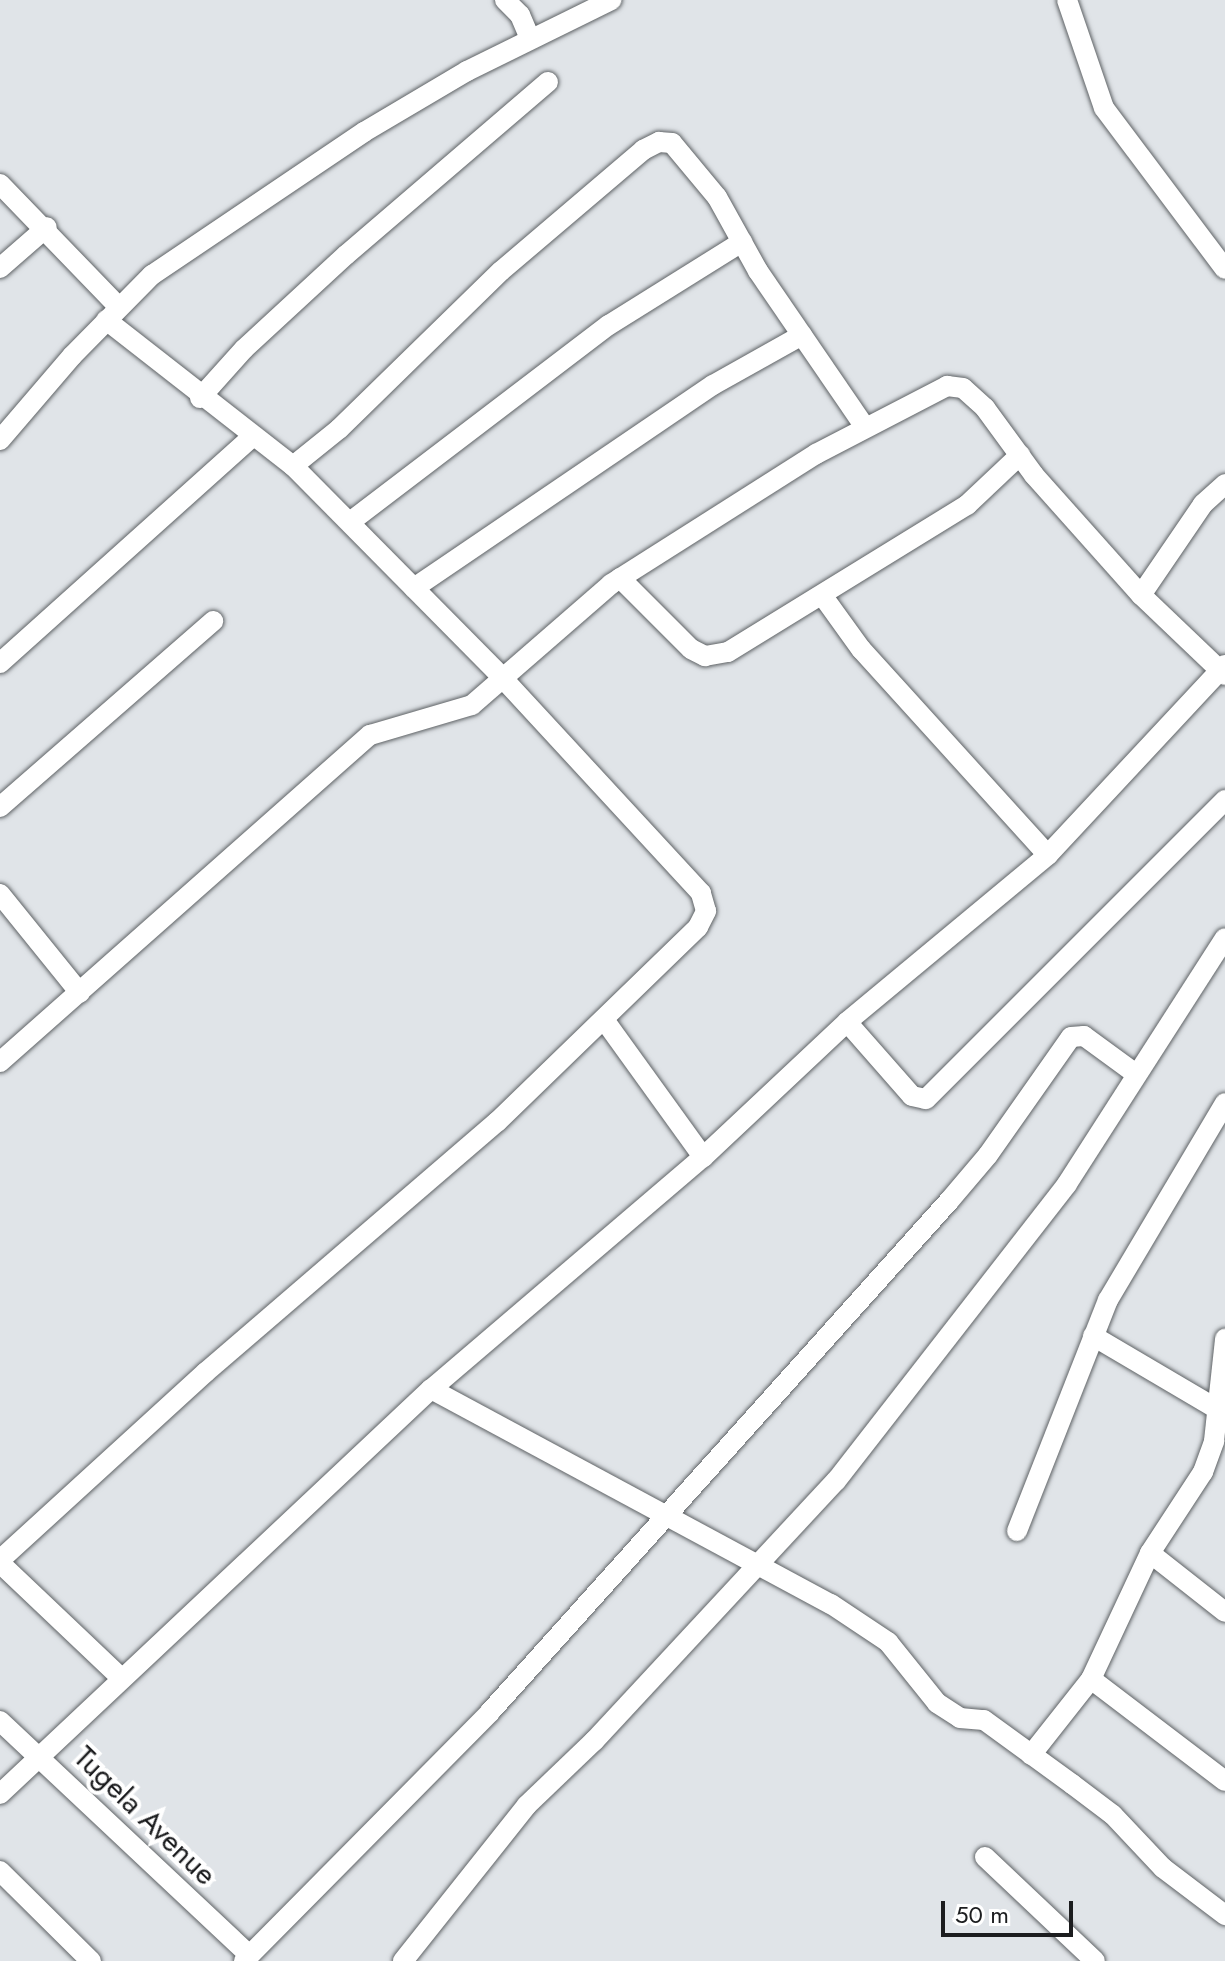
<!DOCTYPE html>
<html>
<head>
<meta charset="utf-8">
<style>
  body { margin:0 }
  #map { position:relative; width:1225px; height:1961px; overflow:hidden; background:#e0e4e8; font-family:Jost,sans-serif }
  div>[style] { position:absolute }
  .roads { filter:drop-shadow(0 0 2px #5e6265) drop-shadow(0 0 2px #5e6265) }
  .minor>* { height:20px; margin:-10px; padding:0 10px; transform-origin:10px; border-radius:10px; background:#fff }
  span { translate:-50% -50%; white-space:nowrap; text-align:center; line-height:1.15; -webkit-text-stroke:8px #fff; paint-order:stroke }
  .street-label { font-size:30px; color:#1c1d1f }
  .scale { position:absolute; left:941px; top:1901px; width:132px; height:36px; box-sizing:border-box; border:4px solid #1c1d1f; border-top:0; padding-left:10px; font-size:24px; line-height:28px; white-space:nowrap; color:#1c1d1f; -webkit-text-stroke:6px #fff; paint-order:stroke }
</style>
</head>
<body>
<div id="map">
  <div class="roads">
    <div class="minor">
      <div style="left:505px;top:0;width:21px;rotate:45deg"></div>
      <div style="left:520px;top:15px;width:25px;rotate:67deg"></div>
      <div style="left:1067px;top:0;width:114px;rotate:71.1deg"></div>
      <div style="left:1104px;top:108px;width:201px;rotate:53.1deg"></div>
      <div style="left:0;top:184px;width:170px;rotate:46deg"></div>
      <div style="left:0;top:268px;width:62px;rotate:-41.1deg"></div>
      <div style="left:200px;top:398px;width:66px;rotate:-48.1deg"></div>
      <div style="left:244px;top:349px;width:139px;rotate:-42.7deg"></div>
      <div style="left:346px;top:255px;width:266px;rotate:-40.6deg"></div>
      <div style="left:0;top:440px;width:111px;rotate:-49.4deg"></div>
      <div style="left:72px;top:356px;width:114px;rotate:-45.4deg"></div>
      <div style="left:152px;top:275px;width:256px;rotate:-34deg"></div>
      <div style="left:364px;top:132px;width:120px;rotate:-30.6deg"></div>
      <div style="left:467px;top:71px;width:161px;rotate:-26.2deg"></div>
      <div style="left:293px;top:466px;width:59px;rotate:-38.8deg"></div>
      <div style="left:339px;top:429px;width:226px;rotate:-44.3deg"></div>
      <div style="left:501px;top:271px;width:187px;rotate:-40.4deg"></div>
      <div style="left:643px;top:150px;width:18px;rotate:-27deg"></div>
      <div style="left:659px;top:142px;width:13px;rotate:4deg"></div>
      <div style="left:672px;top:143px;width:70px;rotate:50.2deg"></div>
      <div style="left:717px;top:197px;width:85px;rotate:61deg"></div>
      <div style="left:758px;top:271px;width:189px;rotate:55.6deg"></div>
      <div style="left:350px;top:522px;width:325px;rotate:-37.3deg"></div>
      <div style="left:609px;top:325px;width:157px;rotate:-32deg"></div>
      <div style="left:620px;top:578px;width:100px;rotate:45deg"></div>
      <div style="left:691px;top:649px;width:16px;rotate:27deg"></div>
      <div style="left:705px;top:656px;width:23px;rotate:-10deg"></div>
      <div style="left:728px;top:652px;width:281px;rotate:-31.6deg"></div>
      <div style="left:967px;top:505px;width:73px;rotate:-43.3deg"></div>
      <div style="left:414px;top:588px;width:361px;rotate:-34.2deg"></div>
      <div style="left:713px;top:385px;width:102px;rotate:-29.3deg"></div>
      <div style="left:822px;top:595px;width:67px;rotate:54.2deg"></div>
      <div style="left:861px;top:649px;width:278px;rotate:47.8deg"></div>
      <div style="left:1141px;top:595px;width:110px;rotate:-55.7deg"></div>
      <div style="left:1203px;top:504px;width:30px;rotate:-42deg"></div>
      <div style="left:0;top:663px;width:340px;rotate:-41.9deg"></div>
      <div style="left:1225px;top:665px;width:260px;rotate:133deg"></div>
      <div style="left:1048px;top:855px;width:261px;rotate:140.3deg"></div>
      <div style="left:847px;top:1022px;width:197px;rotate:136.8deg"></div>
      <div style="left:703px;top:1157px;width:358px;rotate:139.5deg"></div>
      <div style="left:431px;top:1389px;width:454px;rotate:28.3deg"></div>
      <div style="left:831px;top:1604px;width:69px;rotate:33.7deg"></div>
      <div style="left:888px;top:1642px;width:78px;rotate:51.2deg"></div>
      <div style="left:937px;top:1703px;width:27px;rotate:33deg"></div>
      <div style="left:960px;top:1718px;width:24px;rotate:5deg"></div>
      <div style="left:984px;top:1720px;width:109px;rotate:36deg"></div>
      <div style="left:1072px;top:1784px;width:51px;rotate:37.1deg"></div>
      <div style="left:1113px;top:1815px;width:73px;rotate:46.7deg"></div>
      <div style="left:1163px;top:1868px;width:78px;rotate:37.2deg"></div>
      <div style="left:0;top:807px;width:283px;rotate:-41.1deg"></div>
      <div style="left:0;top:894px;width:127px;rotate:51.1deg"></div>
      <div style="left:605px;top:1021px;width:168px;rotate:54.2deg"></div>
      <div style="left:847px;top:1022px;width:98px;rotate:48.7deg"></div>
      <div style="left:912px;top:1096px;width:14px;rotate:12deg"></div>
      <div style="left:926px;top:1099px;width:423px;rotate:-45deg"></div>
      <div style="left:0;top:1062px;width:494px;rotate:-41.5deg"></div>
      <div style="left:370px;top:735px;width:106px;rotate:-16.4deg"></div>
      <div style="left:472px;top:705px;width:184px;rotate:-41deg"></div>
      <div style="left:611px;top:584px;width:243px;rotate:-32.4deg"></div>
      <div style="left:816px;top:454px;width:148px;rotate:-27.4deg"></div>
      <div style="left:947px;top:386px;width:16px;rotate:7deg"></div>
      <div style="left:963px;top:388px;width:30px;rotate:42deg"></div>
      <div style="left:985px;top:408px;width:83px;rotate:53.8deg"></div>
      <div style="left:1034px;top:475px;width:161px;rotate:48.3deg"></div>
      <div style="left:1141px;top:595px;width:116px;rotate:43.6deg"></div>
      <div style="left:1093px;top:1336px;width:150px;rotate:30.5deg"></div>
      <div style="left:1017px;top:1531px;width:248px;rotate:-68.5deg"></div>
      <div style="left:1108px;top:1300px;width:229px;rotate:-59.3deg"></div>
      <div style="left:1150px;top:1553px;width:95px;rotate:38.2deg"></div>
      <div style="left:0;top:1560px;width:279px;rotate:-42.4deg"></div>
      <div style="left:206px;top:1372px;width:384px;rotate:-40.7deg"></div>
      <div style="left:497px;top:1122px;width:280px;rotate:-44.1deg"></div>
      <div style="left:698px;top:927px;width:18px;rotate:-63deg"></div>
      <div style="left:706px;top:911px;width:19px;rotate:-106deg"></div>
      <div style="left:701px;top:893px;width:294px;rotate:-132.7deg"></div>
      <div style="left:502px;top:677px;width:297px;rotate:-134.7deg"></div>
      <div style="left:293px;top:466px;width:237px;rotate:-142deg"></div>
      <div style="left:0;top:1563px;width:167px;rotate:43.5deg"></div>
      <div style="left:1091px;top:1679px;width:168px;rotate:37.3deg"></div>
      <div style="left:0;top:1721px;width:342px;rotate:43.2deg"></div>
      <div style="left:1031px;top:1755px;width:97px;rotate:-51.7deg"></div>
      <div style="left:1091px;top:1679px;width:139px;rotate:-64.9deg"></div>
      <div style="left:1150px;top:1553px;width:97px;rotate:-56.8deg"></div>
      <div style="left:1203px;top:1472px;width:33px;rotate:-70deg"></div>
      <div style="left:1214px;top:1441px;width:103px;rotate:-83.8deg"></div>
      <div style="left:0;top:1794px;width:591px;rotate:-43.22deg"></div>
      <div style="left:985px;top:1857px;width:151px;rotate:43.4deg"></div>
      <div style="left:0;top:1871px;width:128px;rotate:44.7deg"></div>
      <div style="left:244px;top:1961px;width:350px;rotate:-45.3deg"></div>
      <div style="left:490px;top:1712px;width:687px;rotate:-48.07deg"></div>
      <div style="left:949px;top:1201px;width:60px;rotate:-49.7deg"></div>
      <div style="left:988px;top:1155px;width:144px;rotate:-54.9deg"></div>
      <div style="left:1071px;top:1037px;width:13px;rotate:-4deg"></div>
      <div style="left:1084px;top:1036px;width:64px;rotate:36.2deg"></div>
      <div style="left:403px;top:1961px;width:199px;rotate:-51.5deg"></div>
      <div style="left:527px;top:1805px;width:93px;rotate:-43.7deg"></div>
      <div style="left:594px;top:1741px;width:355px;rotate:-47.1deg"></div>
      <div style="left:836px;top:1481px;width:376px;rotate:-52.1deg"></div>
      <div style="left:1067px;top:1184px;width:292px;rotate:-57.3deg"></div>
    </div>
  </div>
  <div class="street-label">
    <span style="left:145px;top:1816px;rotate:44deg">Tugela Avenue</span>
  </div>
  <div class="scale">50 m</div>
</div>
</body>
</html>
